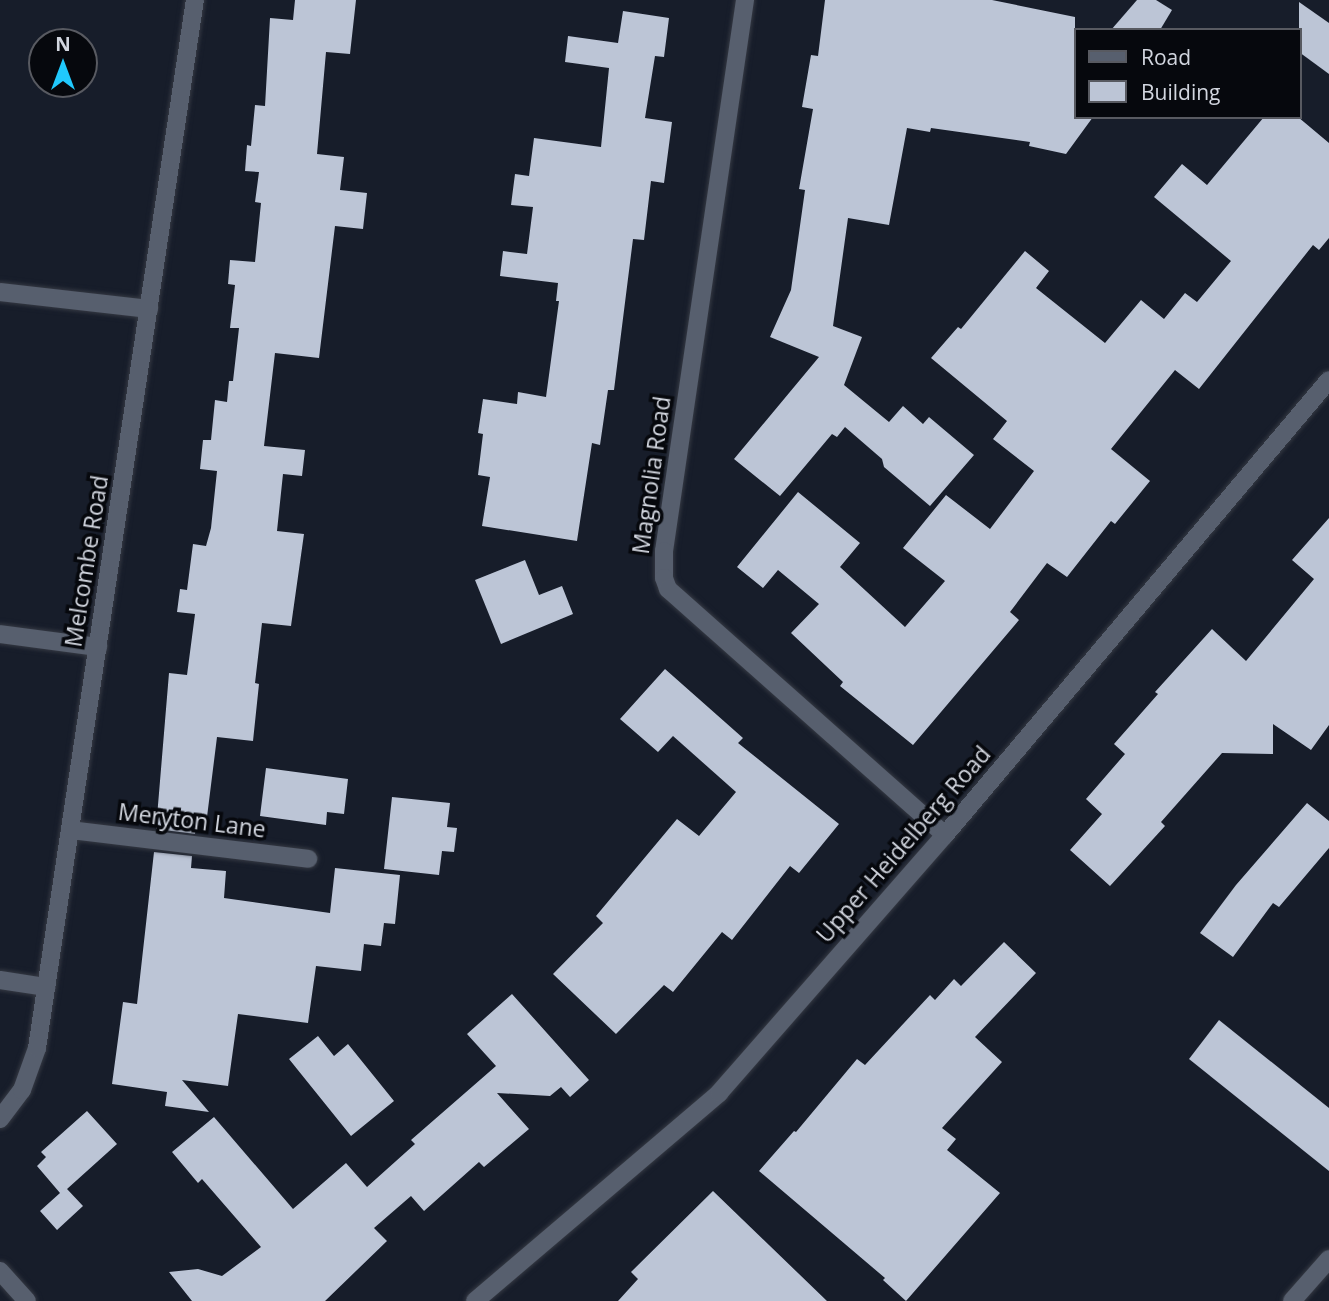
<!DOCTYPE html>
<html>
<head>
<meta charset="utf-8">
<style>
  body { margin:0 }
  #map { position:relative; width:1329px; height:1301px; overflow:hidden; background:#171d2a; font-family:"Open Sans",sans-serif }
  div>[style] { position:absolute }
  .building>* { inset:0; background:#bcc5d6 }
  .roads { filter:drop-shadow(0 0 2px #353943) drop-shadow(0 0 2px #353943) }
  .minor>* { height:18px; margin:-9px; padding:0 9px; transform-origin:9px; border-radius:9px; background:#575f6e }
  .secondary>* { height:18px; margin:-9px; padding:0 9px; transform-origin:9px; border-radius:9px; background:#575f6e }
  span { translate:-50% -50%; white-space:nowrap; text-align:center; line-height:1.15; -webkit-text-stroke:7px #06080d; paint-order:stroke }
  .street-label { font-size:23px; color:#d2d6df }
  .legend { position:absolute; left:1074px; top:28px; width:228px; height:91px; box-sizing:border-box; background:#06080d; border:2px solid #585a61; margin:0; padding:9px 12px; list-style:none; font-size:21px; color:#d2d6df }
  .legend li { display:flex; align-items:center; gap:14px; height:35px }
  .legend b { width:35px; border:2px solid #585a61 }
  .north { position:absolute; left:28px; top:28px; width:70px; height:70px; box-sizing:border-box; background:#06080d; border:2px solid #585a61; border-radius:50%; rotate:0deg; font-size:19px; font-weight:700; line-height:28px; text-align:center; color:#d2d6df }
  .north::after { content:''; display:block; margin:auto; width:24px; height:32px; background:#20c9fd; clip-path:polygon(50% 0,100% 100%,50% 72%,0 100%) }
</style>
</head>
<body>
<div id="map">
  <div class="building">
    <div style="clip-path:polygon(295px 0,356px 0,350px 54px,326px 52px,317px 154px,344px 157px,340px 190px,367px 193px,363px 229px,335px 226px,319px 358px,275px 353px,264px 446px,305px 450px,302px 476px,283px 474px,277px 531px,304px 534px,291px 626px,262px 623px,255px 683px,259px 684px,253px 741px,217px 737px,207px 817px,197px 816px,195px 834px,156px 829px,169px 673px,187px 675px,195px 614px,177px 612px,180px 589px,187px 590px,193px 544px,206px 546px,211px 528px,217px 471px,200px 469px,203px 440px,211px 440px,215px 400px,227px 402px,229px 381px,233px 381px,239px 328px,230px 328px,235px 285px,228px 284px,230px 260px,255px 262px,261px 203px,255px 202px,259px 172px,245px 171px,247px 145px,251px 146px,255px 105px,265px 106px,270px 18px,293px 20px)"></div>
    <div style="clip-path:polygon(825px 0,992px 0,1075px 17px,1075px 117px,1093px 117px,1066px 154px,1029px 146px,1030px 142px,931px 128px,930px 132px,907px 128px,889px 225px,848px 218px,833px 326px,862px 337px,844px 385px,889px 422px,903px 406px,923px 424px,929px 417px,974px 455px,930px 506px,884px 467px,882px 459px,845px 427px,837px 437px,832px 434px,780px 496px,734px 459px,819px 357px,770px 337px,791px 290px,805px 190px,799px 189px,813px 109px,802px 107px,811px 55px,818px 56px)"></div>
    <div style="clip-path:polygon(1137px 0,1156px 0,1172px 10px,1160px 30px,1111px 30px)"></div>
    <div style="clip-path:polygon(1299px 2px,1329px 23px,1329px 74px,1299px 52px)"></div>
    <div style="clip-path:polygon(623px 11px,669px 18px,664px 57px,655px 56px,645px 118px,672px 122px,664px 183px,651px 181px,644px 240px,633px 239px,614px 390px,608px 390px,600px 445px,592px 443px,577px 541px,482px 526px,490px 477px,478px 475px,483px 434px,478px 433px,483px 399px,517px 404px,518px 392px,546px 397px,559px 301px,556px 301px,558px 283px,500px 276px,503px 251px,527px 254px,533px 207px,511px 205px,515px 174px,529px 176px,534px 138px,601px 147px,609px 68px,565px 62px,568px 36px,618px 43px)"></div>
    <div style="clip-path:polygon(1264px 117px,1298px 117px,1329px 143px,1329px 238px,1319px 250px,1313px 245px,1199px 389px,1175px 370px,1111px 449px,1150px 481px,1115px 524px,1111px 521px,1067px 577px,1047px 563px,1010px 612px,1019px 620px,913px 745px,840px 686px,843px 682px,791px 633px,819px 604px,778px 570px,763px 588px,737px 567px,798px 492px,860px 543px,840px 567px,905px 627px,945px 581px,903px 548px,946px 495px,990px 529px,1034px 471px,993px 439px,1007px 421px,931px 358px,958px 327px,961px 329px,1025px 251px,1049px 271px,1036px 288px,1105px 343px,1141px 300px,1164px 319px,1185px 293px,1197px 302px,1231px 261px,1154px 197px,1182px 164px,1207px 185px)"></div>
    <div style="clip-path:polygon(1329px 518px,1329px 725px,1311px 750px,1273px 724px,1273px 754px,1222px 753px,1161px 822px,1165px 826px,1110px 886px,1070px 850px,1102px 814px,1086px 799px,1125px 754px,1114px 744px,1158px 694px,1155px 692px,1212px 629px,1246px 661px,1314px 579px,1292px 560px)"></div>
    <div style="clip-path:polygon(525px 560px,539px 595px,562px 586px,573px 614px,501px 644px,475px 580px)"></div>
    <div style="clip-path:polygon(665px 669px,743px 738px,738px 743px,839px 824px,799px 873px,790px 866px,732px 940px,722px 932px,673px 992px,664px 985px,616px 1034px,553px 974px,603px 923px,596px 916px,677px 819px,699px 836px,736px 792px,673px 736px,658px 752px,620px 719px)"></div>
    <div style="clip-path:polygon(266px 768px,348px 779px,344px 814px,327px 812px,326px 825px,260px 816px)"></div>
    <div style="clip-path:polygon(392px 797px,450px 803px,447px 827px,457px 828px,454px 852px,442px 851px,439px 875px,384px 869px)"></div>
    <div style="clip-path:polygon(1307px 803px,1329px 821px,1329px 848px,1279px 907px,1273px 903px,1233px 957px,1200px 933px,1236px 885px)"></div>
    <div style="clip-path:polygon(154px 852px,192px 856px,191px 868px,226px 871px,224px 898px,330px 913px,335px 868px,400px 875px,395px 924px,384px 923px,381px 946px,364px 944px,361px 971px,316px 966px,308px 1023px,238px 1014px,228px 1086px,182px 1080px,209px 1112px,165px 1106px,167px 1092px,112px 1084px,123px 1002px,137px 1004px)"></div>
    <div style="clip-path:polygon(1004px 942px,1036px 973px,975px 1037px,1002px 1062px,942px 1128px,956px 1139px,947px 1150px,1000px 1193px,906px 1301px,883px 1280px,885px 1278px,759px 1171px,794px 1131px,796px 1132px,857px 1059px,865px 1065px,930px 995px,935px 1000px,954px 979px,961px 986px)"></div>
    <div style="clip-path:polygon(512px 994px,589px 1080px,570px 1097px,561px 1087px,550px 1096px,497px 1093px,529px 1129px,484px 1167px,479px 1162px,424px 1211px,411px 1196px,374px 1228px,387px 1241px,325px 1301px,192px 1301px,169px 1272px,198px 1269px,222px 1276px,261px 1247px,202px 1179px,198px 1183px,172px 1152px,214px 1117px,293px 1209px,346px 1163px,367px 1187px,415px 1144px,411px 1140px,496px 1066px,467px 1034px)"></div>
    <div style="clip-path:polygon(1219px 1020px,1329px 1108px,1329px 1171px,1189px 1059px)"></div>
    <div style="clip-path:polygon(318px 1036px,334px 1056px,348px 1044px,394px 1101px,351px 1136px,289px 1059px)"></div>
    <div style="clip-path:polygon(87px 1111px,117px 1144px,67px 1189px,83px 1206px,57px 1230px,40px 1211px,60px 1193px,37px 1166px,46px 1157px,41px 1152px)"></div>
    <div style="clip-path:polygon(713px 1191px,827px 1301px,618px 1301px,638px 1279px,631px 1272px)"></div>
  </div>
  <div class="roads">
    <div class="minor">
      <div style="left:745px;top:0;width:557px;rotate:98.36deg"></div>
      <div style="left:664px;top:551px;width:27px;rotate:90deg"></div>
      <div style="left:664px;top:578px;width:12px;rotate:70deg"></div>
      <div style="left:668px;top:589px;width:370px;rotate:41.6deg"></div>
      <div style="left:0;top:292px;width:150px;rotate:6.5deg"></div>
      <div style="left:0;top:634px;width:99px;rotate:7.6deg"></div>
      <div style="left:70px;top:830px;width:240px;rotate:6.9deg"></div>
      <div style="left:0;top:980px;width:47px;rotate:8.7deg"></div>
      <div style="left:0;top:1119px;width:36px;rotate:-53deg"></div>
      <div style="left:22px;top:1090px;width:45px;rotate:-70.3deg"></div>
      <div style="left:37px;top:1048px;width:1060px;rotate:-81.43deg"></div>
      <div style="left:0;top:1271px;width:40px;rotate:48deg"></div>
      <div style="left:1292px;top:1301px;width:56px;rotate:-48.6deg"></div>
    </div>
    <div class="secondary">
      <div style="left:475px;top:1301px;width:321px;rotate:-40.4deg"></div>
      <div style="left:719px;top:1093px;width:343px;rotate:-48.8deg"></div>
      <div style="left:945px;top:835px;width:595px;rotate:-49.84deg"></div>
    </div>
  </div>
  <div class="street-label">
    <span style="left:651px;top:475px;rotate:-82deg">Magnolia Road</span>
    <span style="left:86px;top:561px;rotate:-81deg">Melcombe Road</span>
    <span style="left:192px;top:820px;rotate:7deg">Meryton Lane</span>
    <span style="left:903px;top:844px;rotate:-49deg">Upper Heidelberg Road</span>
  </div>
  <ul class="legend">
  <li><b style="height:9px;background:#575f6e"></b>Road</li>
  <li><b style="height:19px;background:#bcc5d6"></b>Building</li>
  </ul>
  <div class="north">N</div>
</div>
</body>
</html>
